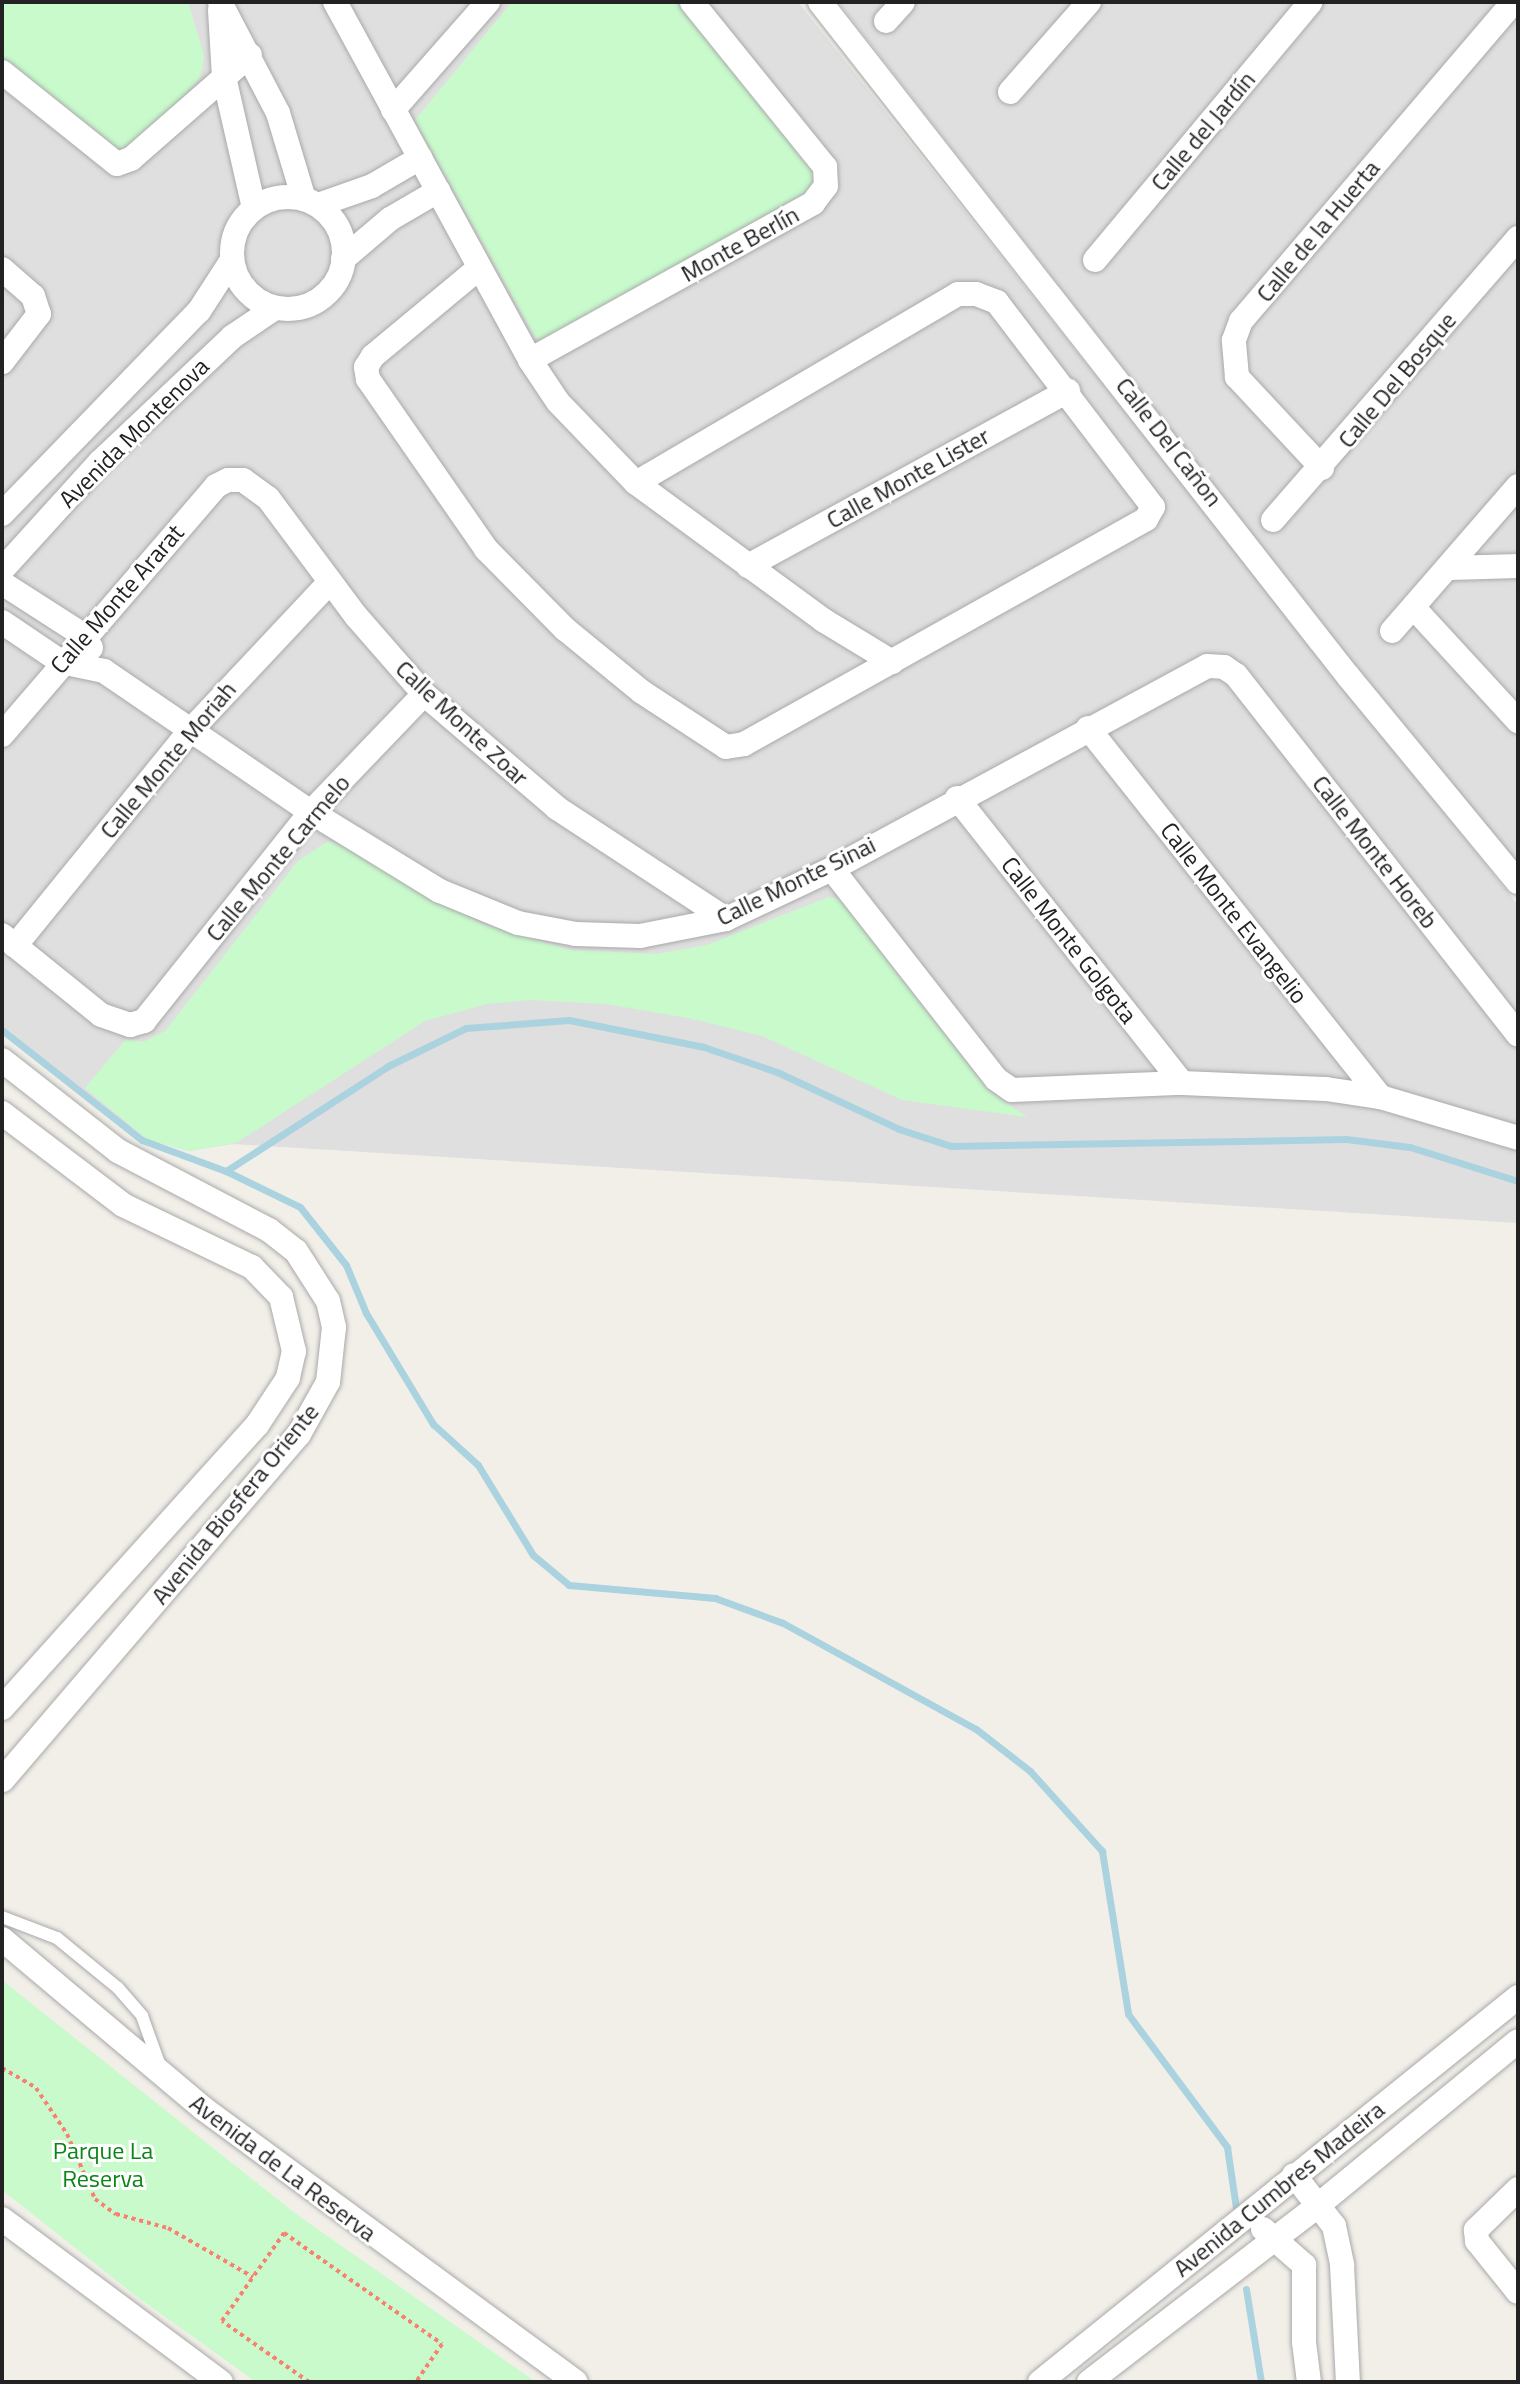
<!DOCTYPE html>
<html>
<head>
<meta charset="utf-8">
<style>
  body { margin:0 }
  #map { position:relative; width:1520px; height:2384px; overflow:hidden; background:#f2efe9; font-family:"Titillium Web",sans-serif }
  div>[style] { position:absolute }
  .residential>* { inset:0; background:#e0dfdf }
  .park>* { inset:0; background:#c8facc }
  .stream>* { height:7px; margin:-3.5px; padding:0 3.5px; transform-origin:3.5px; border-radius:3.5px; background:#aad3df }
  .path>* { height:4px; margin-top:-2px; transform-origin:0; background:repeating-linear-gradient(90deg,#fa8072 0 4px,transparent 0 8px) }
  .roads { filter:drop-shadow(0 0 2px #a9a9a9) drop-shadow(0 0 2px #a9a9a9) }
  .lane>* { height:12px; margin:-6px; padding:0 6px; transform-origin:6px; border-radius:6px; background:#fff }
  .street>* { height:24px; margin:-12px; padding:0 12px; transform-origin:12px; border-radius:12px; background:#fff }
  .street>.ring { margin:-12px; padding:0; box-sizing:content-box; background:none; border:24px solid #fff; border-radius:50% }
  span { translate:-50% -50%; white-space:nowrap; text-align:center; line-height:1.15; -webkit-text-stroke:6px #fff; paint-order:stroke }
  .street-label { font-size:24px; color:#222 }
  .park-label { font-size:24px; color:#0c8416 }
  .frame { position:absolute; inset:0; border:4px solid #222; pointer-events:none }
</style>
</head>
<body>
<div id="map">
  <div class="residential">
    <div style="clip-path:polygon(2px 2px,798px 2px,1518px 905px,1518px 1223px,233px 1144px,189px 1151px,147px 1139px,2px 1032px)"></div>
    <div style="clip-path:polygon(838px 2px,1518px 2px,1518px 875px)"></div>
  </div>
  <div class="park">
    <div style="clip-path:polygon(2px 2px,188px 2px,204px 55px,201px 76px,135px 150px,110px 152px,2px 60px)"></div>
    <div style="clip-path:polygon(512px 2px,680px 2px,815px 171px,809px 191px,544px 341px,535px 337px,415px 120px)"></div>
    <div style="clip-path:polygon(328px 841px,347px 847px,481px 924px,571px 950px,656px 954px,707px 945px,829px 897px,840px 899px,988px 1090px,1027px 1117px,902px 1100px,762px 1036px,688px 1018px,606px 1004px,530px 1000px,487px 1004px,425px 1021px,236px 1143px,189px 1151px,147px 1139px,85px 1088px,126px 1039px,143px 1042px,165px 1031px,298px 861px)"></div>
    <div style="clip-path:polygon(2px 1980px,296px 2214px,536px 2382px,256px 2382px,136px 2296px,2px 2190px)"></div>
  </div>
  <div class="stream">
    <div style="left:2px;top:1030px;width:178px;rotate:38.2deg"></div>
    <div style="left:142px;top:1140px;width:90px;rotate:20.3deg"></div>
    <div style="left:226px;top:1171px;width:82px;rotate:25.9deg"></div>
    <div style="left:300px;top:1207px;width:74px;rotate:51.6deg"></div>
    <div style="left:346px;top:1265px;width:52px;rotate:67.4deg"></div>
    <div style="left:366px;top:1313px;width:130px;rotate:58.9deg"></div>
    <div style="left:433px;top:1424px;width:61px;rotate:42.3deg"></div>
    <div style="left:478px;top:1465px;width:105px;rotate:58.6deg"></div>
    <div style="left:533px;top:1555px;width:47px;rotate:39.8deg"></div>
    <div style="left:569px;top:1585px;width:147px;rotate:5.1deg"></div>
    <div style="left:715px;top:1598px;width:72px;rotate:20.2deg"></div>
    <div style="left:783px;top:1623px;width:220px;rotate:28.8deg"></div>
    <div style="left:976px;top:1729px;width:68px;rotate:37.9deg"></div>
    <div style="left:1030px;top:1771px;width:108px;rotate:48deg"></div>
    <div style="left:1102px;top:1851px;width:165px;rotate:80.9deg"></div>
    <div style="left:1128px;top:2014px;width:166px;rotate:53.3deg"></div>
    <div style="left:1227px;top:2147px;width:62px;rotate:81.6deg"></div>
    <div style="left:226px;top:1171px;width:193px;rotate:-32.9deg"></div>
    <div style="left:388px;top:1066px;width:87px;rotate:-26deg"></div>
    <div style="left:466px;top:1028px;width:103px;rotate:-4.4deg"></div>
    <div style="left:569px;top:1020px;width:138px;rotate:11.3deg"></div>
    <div style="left:704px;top:1047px;width:77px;rotate:18.9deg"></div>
    <div style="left:777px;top:1072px;width:135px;rotate:25deg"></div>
    <div style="left:899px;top:1129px;width:55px;rotate:18.1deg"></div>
    <div style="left:951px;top:1146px;width:395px;rotate:-1deg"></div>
    <div style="left:1346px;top:1139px;width:64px;rotate:7.1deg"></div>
    <div style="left:1410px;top:1147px;width:113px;rotate:17.5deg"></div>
    <div style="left:1246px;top:2289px;width:94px;rotate:80.8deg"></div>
  </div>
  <div class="path">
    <div style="left:2px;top:2068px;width:39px;rotate:30deg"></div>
    <div style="left:36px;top:2088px;width:55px;rotate:56deg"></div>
    <div style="left:67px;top:2134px;width:71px;rotate:66.7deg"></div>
    <div style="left:95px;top:2199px;width:26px;rotate:36deg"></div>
    <div style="left:116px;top:2214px;width:54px;rotate:15.1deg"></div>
    <div style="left:168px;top:2228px;width:98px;rotate:30deg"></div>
    <div style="left:309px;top:2382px;width:106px;rotate:-145deg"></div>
    <div style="left:222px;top:2321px;width:108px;rotate:-54.8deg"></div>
    <div style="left:284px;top:2233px;width:193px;rotate:35.1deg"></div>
    <div style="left:442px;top:2344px;width:46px;rotate:124.4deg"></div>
  </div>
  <div class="roads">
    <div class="lane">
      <div style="left:2px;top:1917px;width:59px;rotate:20.9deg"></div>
      <div style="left:57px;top:1938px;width:79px;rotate:39.3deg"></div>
      <div style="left:118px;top:1988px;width:37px;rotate:49deg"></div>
      <div style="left:142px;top:2016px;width:53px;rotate:70.2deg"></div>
    </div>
    <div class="street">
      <div style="left:220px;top:2px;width:125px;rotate:62.4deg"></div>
      <div style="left:278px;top:113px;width:90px;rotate:73.2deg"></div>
      <div style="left:335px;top:2px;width:408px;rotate:61.4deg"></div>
      <div style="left:530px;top:360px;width:50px;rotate:56.3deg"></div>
      <div style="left:558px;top:402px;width:112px;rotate:46.1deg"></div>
      <div style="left:636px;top:483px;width:232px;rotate:36.2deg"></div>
      <div style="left:823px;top:620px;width:81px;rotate:31.3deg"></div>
      <div style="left:820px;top:2px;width:856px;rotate:51.93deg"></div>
      <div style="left:1348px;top:676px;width:267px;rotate:50.5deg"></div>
      <div style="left:220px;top:10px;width:67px;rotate:86.6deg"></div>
      <div style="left:224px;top:77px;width:134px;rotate:77.1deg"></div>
      <div style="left:886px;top:21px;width:25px;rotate:-48deg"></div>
      <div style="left:2px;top:72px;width:147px;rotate:38.7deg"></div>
      <div style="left:117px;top:164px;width:15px;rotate:-20deg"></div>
      <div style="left:131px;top:159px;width:158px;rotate:-41.2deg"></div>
      <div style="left:1010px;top:92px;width:120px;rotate:-48.7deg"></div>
      <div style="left:393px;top:110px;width:144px;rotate:-48.7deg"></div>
      <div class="ring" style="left:232px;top:197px;width:88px;height:88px"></div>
      <div style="left:318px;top:205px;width:57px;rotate:-19.4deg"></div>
      <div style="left:372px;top:186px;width:56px;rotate:-30.3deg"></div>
      <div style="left:343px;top:259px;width:62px;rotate:-40.4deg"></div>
      <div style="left:390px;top:219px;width:56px;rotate:-30.3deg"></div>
      <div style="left:1095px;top:260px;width:336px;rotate:-50.1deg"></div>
      <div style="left:479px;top:268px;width:138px;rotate:140.3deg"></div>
      <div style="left:373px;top:356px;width:13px;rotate:122deg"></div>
      <div style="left:366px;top:367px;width:12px;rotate:81deg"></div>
      <div style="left:368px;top:379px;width:207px;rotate:55.2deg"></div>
      <div style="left:486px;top:549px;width:112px;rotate:45.4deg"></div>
      <div style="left:565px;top:629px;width:99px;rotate:39.3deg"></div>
      <div style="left:642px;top:692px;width:100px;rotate:33.2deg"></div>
      <div style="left:726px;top:747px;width:18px;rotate:-9deg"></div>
      <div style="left:744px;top:744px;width:461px;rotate:-29.2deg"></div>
      <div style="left:1146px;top:519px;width:14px;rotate:-60deg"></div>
      <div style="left:1153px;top:507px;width:258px;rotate:-127.3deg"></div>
      <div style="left:997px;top:302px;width:22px;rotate:-159deg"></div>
      <div style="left:976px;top:294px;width:18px;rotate:180deg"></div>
      <div style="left:958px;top:294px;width:373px;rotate:149.6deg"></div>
      <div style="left:2px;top:269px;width:41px;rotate:41.1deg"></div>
      <div style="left:33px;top:296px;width:19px;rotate:72deg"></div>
      <div style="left:39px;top:314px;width:61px;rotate:127.6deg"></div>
      <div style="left:530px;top:360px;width:324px;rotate:-29deg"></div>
      <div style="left:813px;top:203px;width:21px;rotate:-53deg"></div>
      <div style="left:826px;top:186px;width:19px;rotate:-93deg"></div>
      <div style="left:825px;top:167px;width:212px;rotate:-128.9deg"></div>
      <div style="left:1322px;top:468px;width:125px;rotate:-133deg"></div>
      <div style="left:1237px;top:377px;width:37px;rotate:-95deg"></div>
      <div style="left:1234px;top:340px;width:20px;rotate:-70deg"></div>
      <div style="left:1241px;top:321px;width:419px;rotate:-49.5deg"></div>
      <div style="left:2px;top:514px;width:283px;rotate:-45.9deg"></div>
      <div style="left:199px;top:311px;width:61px;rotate:-57.1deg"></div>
      <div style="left:1273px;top:520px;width:374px;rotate:-49deg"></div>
      <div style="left:748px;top:566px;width:365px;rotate:-28.7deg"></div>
      <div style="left:1450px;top:568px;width:68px;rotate:-1.7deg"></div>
      <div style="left:2px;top:570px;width:146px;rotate:-47.8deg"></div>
      <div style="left:100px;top:462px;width:182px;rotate:-43.4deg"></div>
      <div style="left:232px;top:337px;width:52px;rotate:-34deg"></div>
      <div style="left:2px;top:583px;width:96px;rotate:32.7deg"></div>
      <div style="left:83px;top:635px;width:15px;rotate:58deg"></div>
      <div style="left:1414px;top:608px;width:154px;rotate:47.4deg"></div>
      <div style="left:2px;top:622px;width:71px;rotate:34.1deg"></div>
      <div style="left:61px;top:662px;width:44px;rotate:11.8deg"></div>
      <div style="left:104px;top:671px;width:250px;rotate:34.3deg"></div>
      <div style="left:311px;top:812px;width:151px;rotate:31.5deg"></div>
      <div style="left:440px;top:891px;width:84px;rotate:22.3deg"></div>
      <div style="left:518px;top:923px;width:59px;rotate:10.7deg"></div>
      <div style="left:576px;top:934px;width:64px;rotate:1.8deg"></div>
      <div style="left:640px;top:936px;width:88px;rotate:-11.2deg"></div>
      <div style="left:726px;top:919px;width:117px;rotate:-25.3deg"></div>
      <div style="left:832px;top:869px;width:426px;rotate:-28.4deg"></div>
      <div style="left:1207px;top:666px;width:17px;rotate:3deg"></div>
      <div style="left:1224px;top:667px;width:14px;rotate:34deg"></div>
      <div style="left:1236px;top:675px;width:457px;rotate:51.9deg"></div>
      <div style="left:1392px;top:631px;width:192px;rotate:-49deg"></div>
      <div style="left:1088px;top:728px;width:471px;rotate:51.6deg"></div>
      <div style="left:2px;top:735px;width:328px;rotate:-49.3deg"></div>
      <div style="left:216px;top:486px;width:13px;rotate:-27deg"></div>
      <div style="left:228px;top:480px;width:15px"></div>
      <div style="left:243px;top:480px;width:31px;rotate:36deg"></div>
      <div style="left:268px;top:498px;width:147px;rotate:53.3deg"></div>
      <div style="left:356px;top:616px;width:103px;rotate:48.9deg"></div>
      <div style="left:424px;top:694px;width:175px;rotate:40.6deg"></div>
      <div style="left:557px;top:808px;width:202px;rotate:33.3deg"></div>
      <div style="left:957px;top:798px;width:363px;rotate:51.7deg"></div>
      <div style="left:832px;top:869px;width:266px;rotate:52deg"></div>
      <div style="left:996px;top:1079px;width:19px;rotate:35deg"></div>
      <div style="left:1012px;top:1090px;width:170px;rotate:-2.4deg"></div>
      <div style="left:1182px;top:1083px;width:144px;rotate:2.4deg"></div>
      <div style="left:1326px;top:1089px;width:55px;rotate:8.4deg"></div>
      <div style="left:1380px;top:1097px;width:144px;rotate:16.5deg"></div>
      <div style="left:2px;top:935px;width:127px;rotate:38.9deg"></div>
      <div style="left:101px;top:1015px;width:31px;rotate:19deg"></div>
      <div style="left:130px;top:1025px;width:15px;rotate:-16deg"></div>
      <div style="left:144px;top:1021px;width:268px;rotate:-51.4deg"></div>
      <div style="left:311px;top:812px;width:163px;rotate:-46.2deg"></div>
      <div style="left:15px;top:946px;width:277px;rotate:-50.9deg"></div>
      <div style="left:190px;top:731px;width:204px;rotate:-46.8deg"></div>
      <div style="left:2px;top:1060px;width:147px;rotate:38.1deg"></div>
      <div style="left:118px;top:1151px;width:170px;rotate:27.6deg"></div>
      <div style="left:269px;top:1230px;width:34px;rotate:38deg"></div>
      <div style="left:296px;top:1251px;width:59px;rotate:57.4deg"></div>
      <div style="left:328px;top:1301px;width:27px;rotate:77deg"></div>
      <div style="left:334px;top:1327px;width:55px;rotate:96.2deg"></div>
      <div style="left:328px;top:1382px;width:60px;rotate:119.1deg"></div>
      <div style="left:299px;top:1434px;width:456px;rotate:130.6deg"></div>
      <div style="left:2px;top:1113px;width:152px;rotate:37.2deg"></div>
      <div style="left:123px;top:1205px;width:143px;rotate:25.7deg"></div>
      <div style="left:252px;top:1267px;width:42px;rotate:46deg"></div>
      <div style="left:281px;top:1297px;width:56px;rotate:76.5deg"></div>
      <div style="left:294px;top:1351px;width:28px;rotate:103deg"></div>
      <div style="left:288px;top:1378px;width:56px;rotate:123.4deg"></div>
      <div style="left:257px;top:1425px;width:381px;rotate:132deg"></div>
      <div style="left:2px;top:1939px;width:264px;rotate:40.1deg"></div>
      <div style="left:204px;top:2109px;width:461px;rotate:36.3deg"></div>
      <div style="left:1294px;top:2175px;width:65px;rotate:51.9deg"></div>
      <div style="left:1334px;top:2226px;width:40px;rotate:78deg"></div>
      <div style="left:1342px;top:2265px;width:117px;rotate:87.1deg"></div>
      <div style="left:1518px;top:2189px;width:59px;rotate:135.7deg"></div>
      <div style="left:1476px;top:2230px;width:11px;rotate:85deg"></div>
      <div style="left:1477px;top:2241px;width:65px;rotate:51.2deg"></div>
      <div style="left:2px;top:2219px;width:273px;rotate:36.7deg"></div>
      <div style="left:1263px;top:2229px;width:55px;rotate:41.3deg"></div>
      <div style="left:1304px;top:2265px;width:77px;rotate:90deg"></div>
      <div style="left:1304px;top:2342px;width:40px;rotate:82.9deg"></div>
      <div style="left:1040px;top:2382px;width:614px;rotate:-38.85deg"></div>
      <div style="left:1089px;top:2382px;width:287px;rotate:-37.6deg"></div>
      <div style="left:1316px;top:2207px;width:261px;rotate:-39.4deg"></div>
    </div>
  </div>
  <div class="street-label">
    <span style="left:1203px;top:131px;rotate:-50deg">Calle del Jardín</span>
    <span style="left:1318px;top:231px;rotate:-50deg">Calle de la Huerta</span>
    <span style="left:740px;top:244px;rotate:-29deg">Monte Berlín</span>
    <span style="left:1397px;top:380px;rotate:-50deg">Calle Del Bosque</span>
    <span style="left:134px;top:433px;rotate:-45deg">Avenida Montenova</span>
    <span style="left:1169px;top:442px;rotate:52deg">Calle Del Cañon</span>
    <span style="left:908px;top:478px;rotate:-29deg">Calle Monte Lister</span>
    <span style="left:117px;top:599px;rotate:-49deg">Calle Monte Ararat</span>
    <span style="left:462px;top:723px;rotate:43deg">Calle Monte Zoar</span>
    <span style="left:168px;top:760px;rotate:-50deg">Calle Monte Moriah</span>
    <span style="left:1375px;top:852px;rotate:52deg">Calle Monte Horeb</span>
    <span style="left:278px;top:858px;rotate:-50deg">Calle Monte Carmelo</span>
    <span style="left:796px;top:881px;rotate:-26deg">Calle Monte Sinai</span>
    <span style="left:1234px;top:913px;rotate:52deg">Calle Monte Evangelio</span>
    <span style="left:1069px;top:940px;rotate:52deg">Calle Monte Golgota</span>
    <span style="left:235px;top:1504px;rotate:-51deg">Avenida Biosfera Oriente</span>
    <span style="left:283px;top:2168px;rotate:37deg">Avenida de La Reserva</span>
    <span style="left:1279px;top:2189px;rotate:-39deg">Avenida Cumbres Madeira</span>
  </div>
  <div class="park-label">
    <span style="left:103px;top:2165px">Parque La<br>Reserva</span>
  </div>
  <div class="frame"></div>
</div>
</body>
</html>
